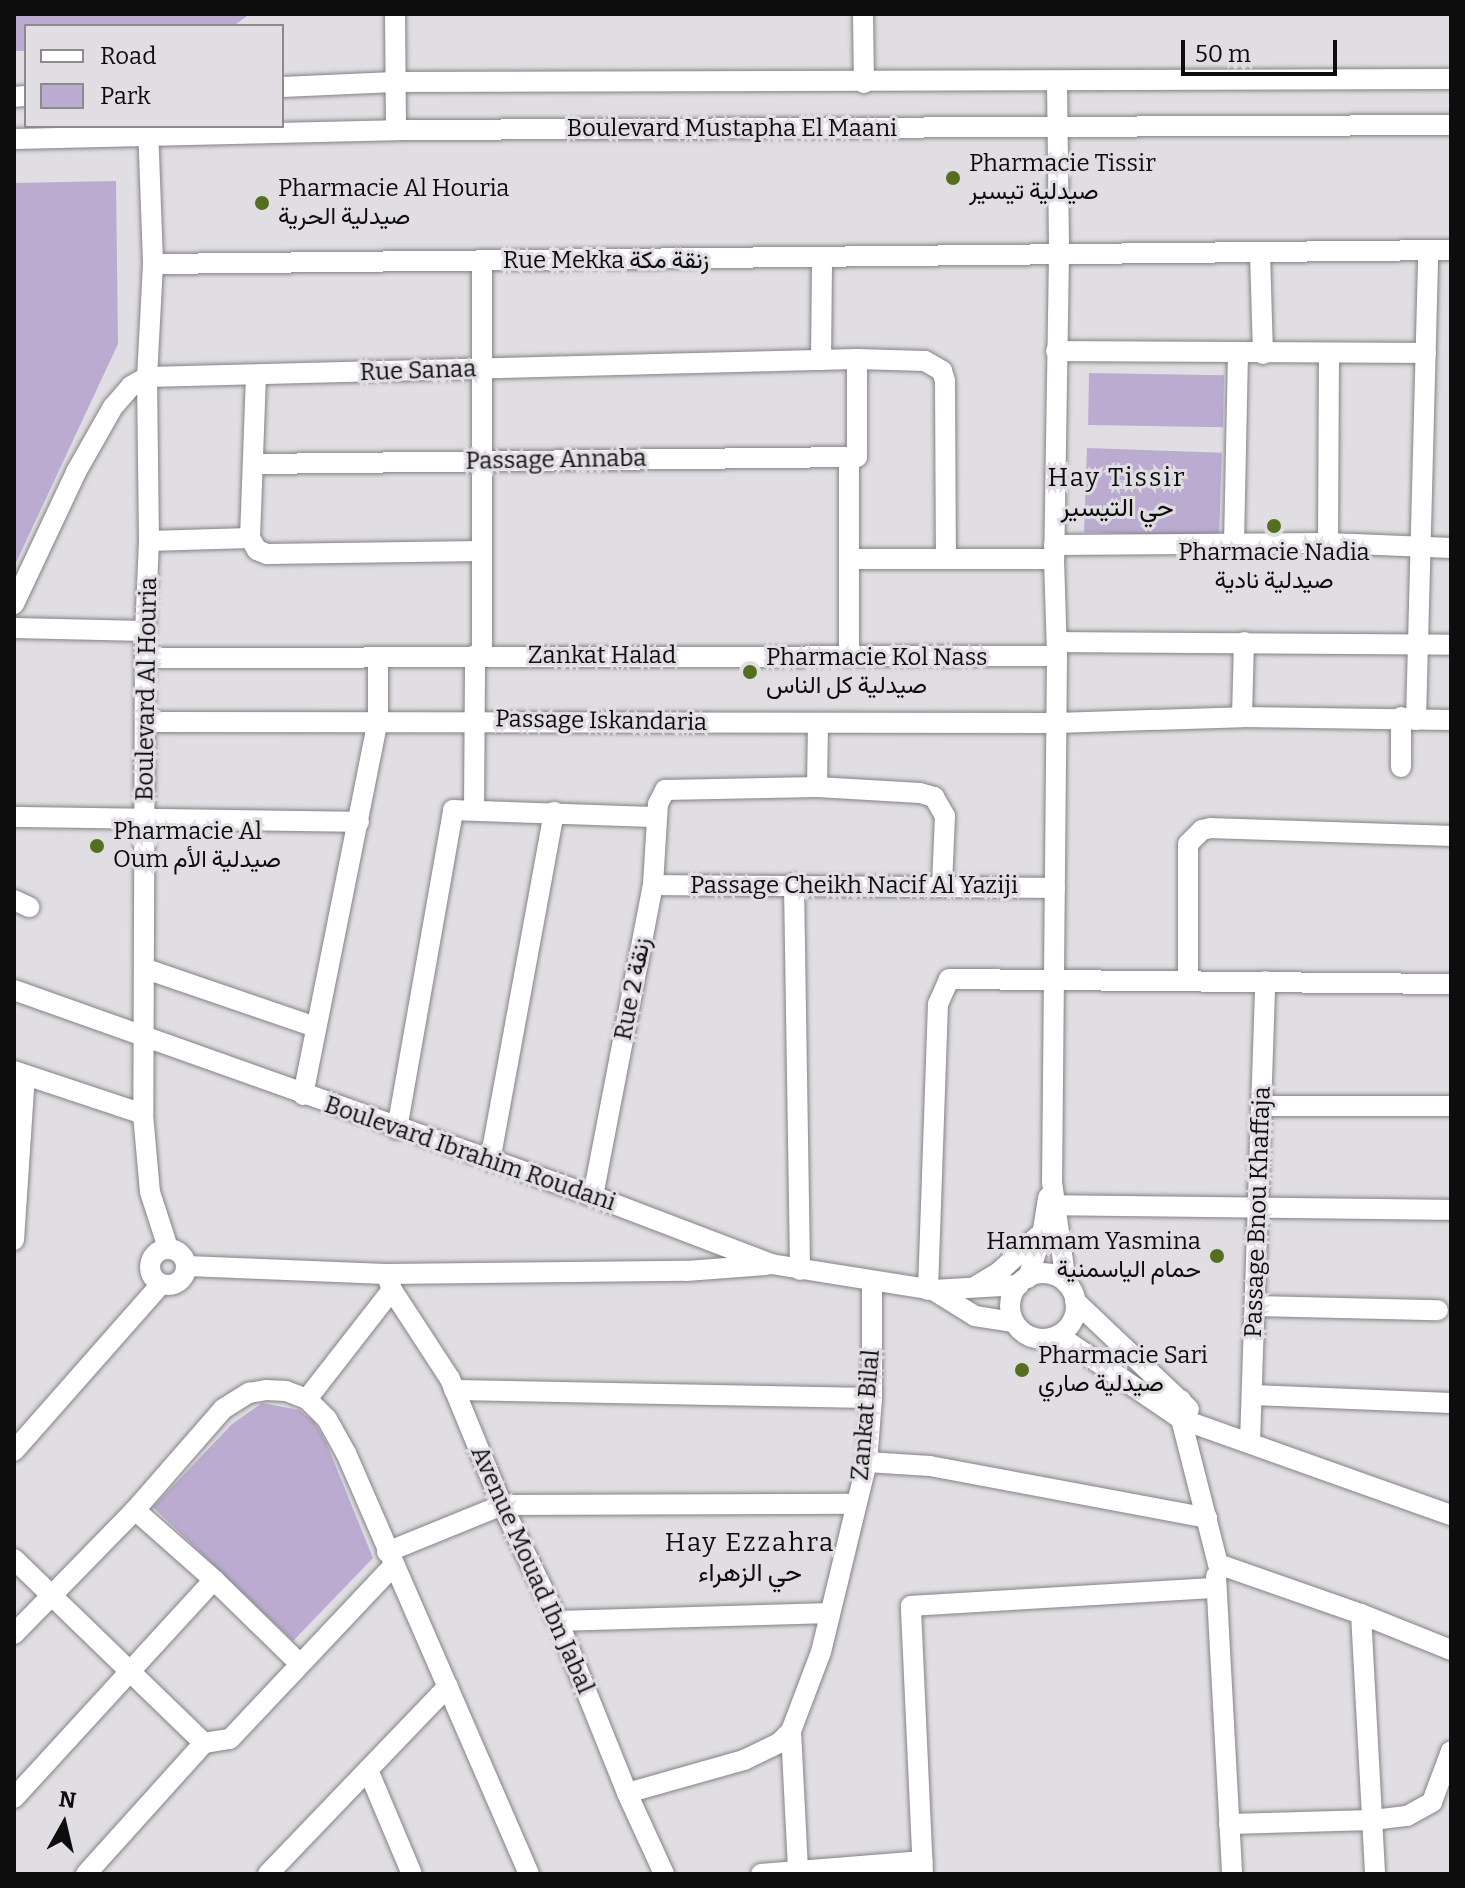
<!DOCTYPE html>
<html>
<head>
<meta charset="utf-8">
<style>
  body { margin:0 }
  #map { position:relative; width:1465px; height:1888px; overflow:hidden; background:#e0dee2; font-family:Bitter,Vazirmatn,serif }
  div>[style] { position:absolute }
  .green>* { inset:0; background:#bcabd1; transform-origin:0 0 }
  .roads { filter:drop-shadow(0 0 2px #848285) drop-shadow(0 0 2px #848285) }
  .minor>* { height:20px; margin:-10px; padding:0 10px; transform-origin:10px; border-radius:10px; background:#fff }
  .minor>.ring { margin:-10px; padding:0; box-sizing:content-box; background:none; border:20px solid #fff; border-radius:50% }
  .dots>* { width:22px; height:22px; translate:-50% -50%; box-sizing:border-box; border:4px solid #e0dee2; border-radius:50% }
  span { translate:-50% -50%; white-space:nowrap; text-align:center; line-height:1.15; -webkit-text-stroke:6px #e0dee2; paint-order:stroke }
  .street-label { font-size:24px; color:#0e0d0e }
  .poi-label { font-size:24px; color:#0e0d0e }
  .left { translate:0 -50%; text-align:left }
  .right { translate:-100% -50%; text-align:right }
  .neighbourhood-label { font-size:26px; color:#0e0d0e; letter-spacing:2px }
  .frame { position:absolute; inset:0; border:16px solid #0e0d0e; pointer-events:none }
  .legend { position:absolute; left:24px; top:24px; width:260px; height:104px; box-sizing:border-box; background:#e0dee2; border:2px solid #8c8a8d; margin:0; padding:10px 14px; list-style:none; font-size:24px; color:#0e0d0e }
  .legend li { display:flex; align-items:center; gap:16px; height:40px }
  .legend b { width:40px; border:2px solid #8c8a8d }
  .north { position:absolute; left:24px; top:1784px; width:80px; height:80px; -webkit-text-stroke:6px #e0dee2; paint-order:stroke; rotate:8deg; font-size:22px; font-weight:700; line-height:32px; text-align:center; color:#0e0d0e }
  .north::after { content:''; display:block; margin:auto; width:28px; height:36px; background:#0e0d0e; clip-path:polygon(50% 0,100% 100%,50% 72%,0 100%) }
  .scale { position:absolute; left:1181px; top:40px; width:156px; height:36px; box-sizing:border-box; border:4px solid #0e0d0e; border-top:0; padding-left:10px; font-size:24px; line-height:28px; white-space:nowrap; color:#0e0d0e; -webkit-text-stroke:6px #e0dee2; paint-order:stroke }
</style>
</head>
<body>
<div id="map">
  <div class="green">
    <div style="clip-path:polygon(14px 14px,250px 14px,233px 26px,26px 26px,26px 51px,14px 51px)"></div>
    <div style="clip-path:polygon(116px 181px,118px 344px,14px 567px,14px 183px)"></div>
    <div style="left:1089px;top:373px;width:135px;height:52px;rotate:1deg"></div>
    <div style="left:1087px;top:448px;width:135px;height:84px;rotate:2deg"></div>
    <div style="clip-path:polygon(262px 1403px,299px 1410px,314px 1422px,326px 1442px,373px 1558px,293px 1641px,153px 1507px,232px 1424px)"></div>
  </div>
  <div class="roads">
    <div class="minor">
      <div style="left:395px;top:14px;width:116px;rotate:89.5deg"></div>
      <div style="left:863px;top:14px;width:69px;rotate:89.2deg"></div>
      <div style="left:1057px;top:82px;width:172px;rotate:89.3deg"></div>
      <div style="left:1059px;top:254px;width:305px;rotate:90.9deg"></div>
      <div style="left:1054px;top:559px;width:97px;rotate:88.2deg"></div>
      <div style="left:1057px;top:656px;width:526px;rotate:90.54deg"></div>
      <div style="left:1052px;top:1182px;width:102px;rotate:82.1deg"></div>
      <div style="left:282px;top:87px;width:113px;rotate:-2.5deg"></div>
      <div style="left:395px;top:82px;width:1056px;rotate:-0.16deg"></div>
      <div style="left:14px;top:97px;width:12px;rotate:-5deg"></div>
      <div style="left:148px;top:126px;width:138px;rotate:87.9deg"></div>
      <div style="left:153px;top:264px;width:113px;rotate:93deg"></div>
      <div style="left:147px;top:377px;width:164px;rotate:89.3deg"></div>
      <div style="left:149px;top:541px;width:90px;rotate:92.5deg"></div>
      <div style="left:145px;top:631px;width:483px;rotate:90.2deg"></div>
      <div style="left:143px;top:1114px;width:78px;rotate:84.9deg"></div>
      <div style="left:150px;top:1192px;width:59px;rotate:72.2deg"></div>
      <div style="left:14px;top:139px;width:382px;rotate:-1.3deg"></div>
      <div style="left:396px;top:130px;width:1055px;rotate:-0.27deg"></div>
      <div style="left:1260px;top:253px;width:101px;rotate:88.3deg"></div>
      <div style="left:153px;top:264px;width:1298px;rotate:-0.62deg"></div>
      <div style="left:1056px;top:351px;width:370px;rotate:0.3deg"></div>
      <div style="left:821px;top:360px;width:101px;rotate:-89.4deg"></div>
      <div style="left:256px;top:375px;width:163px;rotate:92.1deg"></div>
      <div style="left:250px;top:538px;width:14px;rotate:60deg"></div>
      <div style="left:257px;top:550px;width:11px;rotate:22deg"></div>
      <div style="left:267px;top:554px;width:214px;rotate:-0.8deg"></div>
      <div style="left:255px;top:464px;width:602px;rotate:-0.67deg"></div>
      <div style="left:857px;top:457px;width:98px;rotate:-90deg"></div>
      <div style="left:149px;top:541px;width:101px;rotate:-1.7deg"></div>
      <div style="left:1328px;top:543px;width:188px;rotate:-89.7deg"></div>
      <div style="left:1234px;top:544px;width:190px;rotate:-88.8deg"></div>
      <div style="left:1054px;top:545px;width:274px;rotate:-0.4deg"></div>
      <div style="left:1328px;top:543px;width:123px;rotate:2.3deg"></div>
      <div style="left:849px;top:559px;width:205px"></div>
      <div style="left:14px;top:604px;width:146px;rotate:-64.8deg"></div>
      <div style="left:76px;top:472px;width:75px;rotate:-60.4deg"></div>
      <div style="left:113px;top:407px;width:28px;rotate:-49deg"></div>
      <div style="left:131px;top:386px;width:18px;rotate:-29deg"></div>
      <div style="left:147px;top:377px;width:710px;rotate:-1.45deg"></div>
      <div style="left:857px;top:359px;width:68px;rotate:1.7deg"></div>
      <div style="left:925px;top:361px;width:20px;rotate:30deg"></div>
      <div style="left:942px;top:371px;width:10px;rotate:73deg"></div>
      <div style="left:945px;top:381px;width:178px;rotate:89.7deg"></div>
      <div style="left:14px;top:628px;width:131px;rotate:1.3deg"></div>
      <div style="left:1057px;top:642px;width:394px;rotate:0.4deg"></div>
      <div style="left:482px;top:655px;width:393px;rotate:-90deg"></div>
      <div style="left:849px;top:656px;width:199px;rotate:-90deg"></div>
      <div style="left:146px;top:658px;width:911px;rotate:-0.13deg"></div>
      <div style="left:1242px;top:717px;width:75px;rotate:-88.5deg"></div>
      <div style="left:1416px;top:720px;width:469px;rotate:-88.5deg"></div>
      <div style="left:145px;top:722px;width:911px;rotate:0.06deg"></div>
      <div style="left:1056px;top:723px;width:186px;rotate:-1.8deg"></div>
      <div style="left:1242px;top:717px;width:209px;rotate:0.8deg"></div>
      <div style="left:1401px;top:767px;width:50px;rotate:-90deg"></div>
      <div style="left:817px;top:787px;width:64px;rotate:-89.1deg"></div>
      <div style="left:474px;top:810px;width:155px;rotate:-89.6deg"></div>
      <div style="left:14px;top:817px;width:345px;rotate:0.8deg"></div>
      <div style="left:794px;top:884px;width:386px;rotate:89.1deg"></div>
      <div style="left:653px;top:885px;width:402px;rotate:0.4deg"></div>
      <div style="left:14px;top:900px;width:17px;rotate:25deg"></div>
      <div style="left:146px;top:969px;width:179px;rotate:18.9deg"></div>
      <div style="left:1188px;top:980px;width:136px;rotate:-90deg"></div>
      <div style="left:1188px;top:844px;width:20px;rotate:-45deg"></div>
      <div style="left:1202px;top:830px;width:9px;rotate:-13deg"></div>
      <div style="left:1211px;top:828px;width:240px;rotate:1.9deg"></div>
      <div style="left:14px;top:990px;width:615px;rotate:19.58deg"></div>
      <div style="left:593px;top:1196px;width:191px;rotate:20.9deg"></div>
      <div style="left:771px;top:1264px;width:164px;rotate:9.1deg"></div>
      <div style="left:933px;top:1290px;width:86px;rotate:-3.3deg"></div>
      <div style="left:14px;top:1071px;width:136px;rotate:18.4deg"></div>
      <div style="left:303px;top:1095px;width:381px;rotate:-78.7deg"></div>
      <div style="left:378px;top:721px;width:64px;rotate:-90deg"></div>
      <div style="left:1262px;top:1106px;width:189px"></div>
      <div style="left:397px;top:1129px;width:324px;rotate:-80deg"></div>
      <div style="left:453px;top:810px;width:204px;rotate:2deg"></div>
      <div style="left:490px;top:1161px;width:355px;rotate:-79.6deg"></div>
      <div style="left:593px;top:1196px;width:317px;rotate:-79.1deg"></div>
      <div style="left:653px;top:885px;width:81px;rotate:-86.5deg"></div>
      <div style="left:658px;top:804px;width:16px;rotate:-63deg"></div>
      <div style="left:665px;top:790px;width:152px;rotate:-1.1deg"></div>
      <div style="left:817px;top:787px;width:103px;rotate:3.3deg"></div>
      <div style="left:920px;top:793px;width:15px;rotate:16deg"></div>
      <div style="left:934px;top:797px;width:22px;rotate:60deg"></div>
      <div style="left:945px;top:816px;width:69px;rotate:92.5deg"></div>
      <div style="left:1047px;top:1205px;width:404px;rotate:0.7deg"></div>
      <div style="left:14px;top:1240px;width:165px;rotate:-86.2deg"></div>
      <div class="ring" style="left:150px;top:1249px;width:16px;height:16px"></div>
      <div style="left:187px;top:1266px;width:199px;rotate:2.3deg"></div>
      <div style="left:386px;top:1274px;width:300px;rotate:-0.6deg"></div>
      <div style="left:686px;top:1271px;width:80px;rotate:-4.3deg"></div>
      <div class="ring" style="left:1010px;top:1273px;width:46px;height:46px"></div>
      <div style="left:386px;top:1274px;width:17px;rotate:69deg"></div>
      <div style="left:392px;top:1290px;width:106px;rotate:56.9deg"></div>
      <div style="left:450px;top:1379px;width:136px;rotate:67.6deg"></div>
      <div style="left:502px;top:1505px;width:129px;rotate:64.2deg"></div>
      <div style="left:558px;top:1621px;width:185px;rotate:68.1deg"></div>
      <div style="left:627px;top:1793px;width:89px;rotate:65.4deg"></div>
      <div style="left:1028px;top:1278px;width:50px;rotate:-72.6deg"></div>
      <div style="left:1043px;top:1230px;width:33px;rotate:-81deg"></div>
      <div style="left:976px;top:1286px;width:27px;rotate:-31deg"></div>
      <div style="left:999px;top:1272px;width:53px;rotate:-42.7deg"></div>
      <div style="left:928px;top:1290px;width:286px;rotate:-88deg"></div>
      <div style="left:938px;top:1004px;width:27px;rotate:-66deg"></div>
      <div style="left:949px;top:979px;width:502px;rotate:0.57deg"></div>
      <div style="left:933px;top:1290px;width:49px;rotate:31.8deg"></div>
      <div style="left:975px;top:1316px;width:39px;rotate:9deg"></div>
      <div style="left:1075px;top:1301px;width:157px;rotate:43.5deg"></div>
      <div style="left:1255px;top:1306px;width:183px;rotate:1.3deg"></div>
      <div style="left:1058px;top:1335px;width:149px;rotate:34.3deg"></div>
      <div style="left:1181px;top:1419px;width:287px;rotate:19.6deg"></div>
      <div style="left:454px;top:1390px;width:418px;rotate:1.1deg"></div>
      <div style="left:1253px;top:1395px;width:198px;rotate:2.3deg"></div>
      <div style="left:307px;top:1399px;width:138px;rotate:-52.1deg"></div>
      <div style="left:1181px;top:1400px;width:19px;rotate:90deg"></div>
      <div style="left:1181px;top:1419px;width:150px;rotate:75.7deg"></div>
      <div style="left:1218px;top:1564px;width:151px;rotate:19.3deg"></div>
      <div style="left:1361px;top:1614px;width:97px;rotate:21.8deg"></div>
      <div style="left:1250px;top:1442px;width:461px;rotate:-88.1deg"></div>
      <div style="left:14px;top:1451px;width:222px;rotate:-48.6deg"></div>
      <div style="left:867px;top:1462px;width:63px;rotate:3.6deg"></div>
      <div style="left:930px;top:1466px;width:282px;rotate:10.6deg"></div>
      <div style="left:135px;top:1510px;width:106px;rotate:41.5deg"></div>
      <div style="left:214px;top:1580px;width:120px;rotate:44.3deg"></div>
      <div style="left:387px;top:1552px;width:124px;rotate:-22.2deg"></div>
      <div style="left:502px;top:1505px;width:354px;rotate:-0.2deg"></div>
      <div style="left:14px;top:1559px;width:264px;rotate:44.1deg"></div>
      <div style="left:1216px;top:1576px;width:298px;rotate:86.9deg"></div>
      <div style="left:1361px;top:1614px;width:260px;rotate:86.9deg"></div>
      <div style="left:558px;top:1621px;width:272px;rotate:-1.7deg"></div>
      <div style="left:14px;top:1634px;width:173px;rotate:-45.7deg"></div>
      <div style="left:135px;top:1510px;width:134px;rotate:-48.9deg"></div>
      <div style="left:223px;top:1409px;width:31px;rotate:-32deg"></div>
      <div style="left:249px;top:1393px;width:17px;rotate:-10deg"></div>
      <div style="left:266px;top:1390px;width:20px;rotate:3deg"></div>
      <div style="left:286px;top:1391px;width:22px;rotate:21deg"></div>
      <div style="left:307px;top:1399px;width:28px;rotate:45deg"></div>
      <div style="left:327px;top:1419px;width:39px;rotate:61deg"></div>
      <div style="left:346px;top:1453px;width:459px;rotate:66.5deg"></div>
      <div style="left:791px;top:1731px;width:140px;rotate:87.1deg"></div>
      <div style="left:368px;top:1770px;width:113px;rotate:67.1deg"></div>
      <div style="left:627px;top:1793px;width:122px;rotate:-15.8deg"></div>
      <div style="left:744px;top:1760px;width:39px;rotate:-26deg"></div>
      <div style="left:779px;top:1743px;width:17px;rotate:-45deg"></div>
      <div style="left:791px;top:1731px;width:85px;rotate:-69.2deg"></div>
      <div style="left:821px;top:1652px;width:195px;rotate:-76.4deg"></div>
      <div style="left:867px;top:1462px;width:64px;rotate:-85.5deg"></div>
      <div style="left:872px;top:1398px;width:116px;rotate:-90deg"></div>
      <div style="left:14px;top:1798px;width:296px;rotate:-47.5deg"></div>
      <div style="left:1229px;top:1824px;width:144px;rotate:-1.6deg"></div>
      <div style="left:1373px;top:1820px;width:34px;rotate:-7deg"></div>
      <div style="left:1407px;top:1816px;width:29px;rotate:-29deg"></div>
      <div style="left:1432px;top:1802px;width:54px;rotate:-69.6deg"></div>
      <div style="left:86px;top:1874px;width:176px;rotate:-48deg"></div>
      <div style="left:204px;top:1743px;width:26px;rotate:-9deg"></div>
      <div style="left:230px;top:1739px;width:238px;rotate:-46.7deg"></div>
      <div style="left:268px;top:1874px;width:260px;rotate:-46.2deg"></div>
      <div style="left:761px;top:1874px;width:162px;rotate:-4.6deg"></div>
      <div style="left:923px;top:1874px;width:268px;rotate:-92.6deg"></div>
      <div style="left:911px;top:1606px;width:305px;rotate:-3.4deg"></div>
    </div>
  </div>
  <div class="dots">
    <div style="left:953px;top:178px;background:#556f21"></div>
    <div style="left:262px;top:203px;background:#556f21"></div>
    <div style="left:1274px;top:526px;background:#556f21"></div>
    <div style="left:750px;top:672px;background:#556f21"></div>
    <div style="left:97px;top:846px;background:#556f21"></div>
    <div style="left:1217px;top:1256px;background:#556f21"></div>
    <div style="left:1022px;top:1370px;background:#556f21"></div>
  </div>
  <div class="street-label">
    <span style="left:732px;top:129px">Boulevard Mustapha El Maani</span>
    <span style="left:606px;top:261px">Rue Mekka زنقة مكة</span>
    <span style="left:418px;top:371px;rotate:-2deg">Rue Sanaa</span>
    <span style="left:556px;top:460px;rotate:-1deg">Passage Annaba</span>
    <span style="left:602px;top:656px">Zankat Halad</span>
    <span style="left:147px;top:689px;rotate:-89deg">Boulevard Al Houria</span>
    <span style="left:601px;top:721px;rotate:1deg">Passage Iskandaria</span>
    <span style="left:854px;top:886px">Passage Cheikh Nacif Al Yaziji</span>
    <span style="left:633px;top:989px;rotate:-79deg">Rue 2 زنقة</span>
    <span style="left:470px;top:1154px;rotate:19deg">Boulevard Ibrahim Roudani</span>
    <span style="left:1258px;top:1212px;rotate:-88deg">Passage Bnou Khaffaja</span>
    <span style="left:866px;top:1415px;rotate:-85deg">Zankat Bilal</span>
    <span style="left:532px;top:1570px;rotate:66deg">Avenue Mouad Ibn Jabal</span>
  </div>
  <div class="poi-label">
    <span class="left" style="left:969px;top:178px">Pharmacie Tissir<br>صيدلية تيسير</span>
    <span class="left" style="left:278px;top:203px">Pharmacie Al Houria<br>صيدلية الحرية</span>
    <span style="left:1274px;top:567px">Pharmacie Nadia<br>صيدلية نادية</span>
    <span class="left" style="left:766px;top:672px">Pharmacie Kol Nass<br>صيدلية كل الناس</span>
    <span class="left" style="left:113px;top:846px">Pharmacie Al<br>Oum صيدلية الأم</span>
    <span class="right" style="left:1201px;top:1256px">Hammam Yasmina<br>حمام الياسمنية</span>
    <span class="left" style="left:1038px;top:1370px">Pharmacie Sari<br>صيدلية صاري</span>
  </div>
  <div class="neighbourhood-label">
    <span style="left:1117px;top:493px">Hay Tissir<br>حي التيسير</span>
    <span style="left:750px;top:1558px">Hay Ezzahra<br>حي الزهراء</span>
  </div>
  <div class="frame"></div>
  <ul class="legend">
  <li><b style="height:10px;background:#fff"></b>Road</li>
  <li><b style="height:22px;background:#bcabd1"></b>Park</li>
  </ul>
  <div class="north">N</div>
  <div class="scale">50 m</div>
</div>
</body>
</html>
